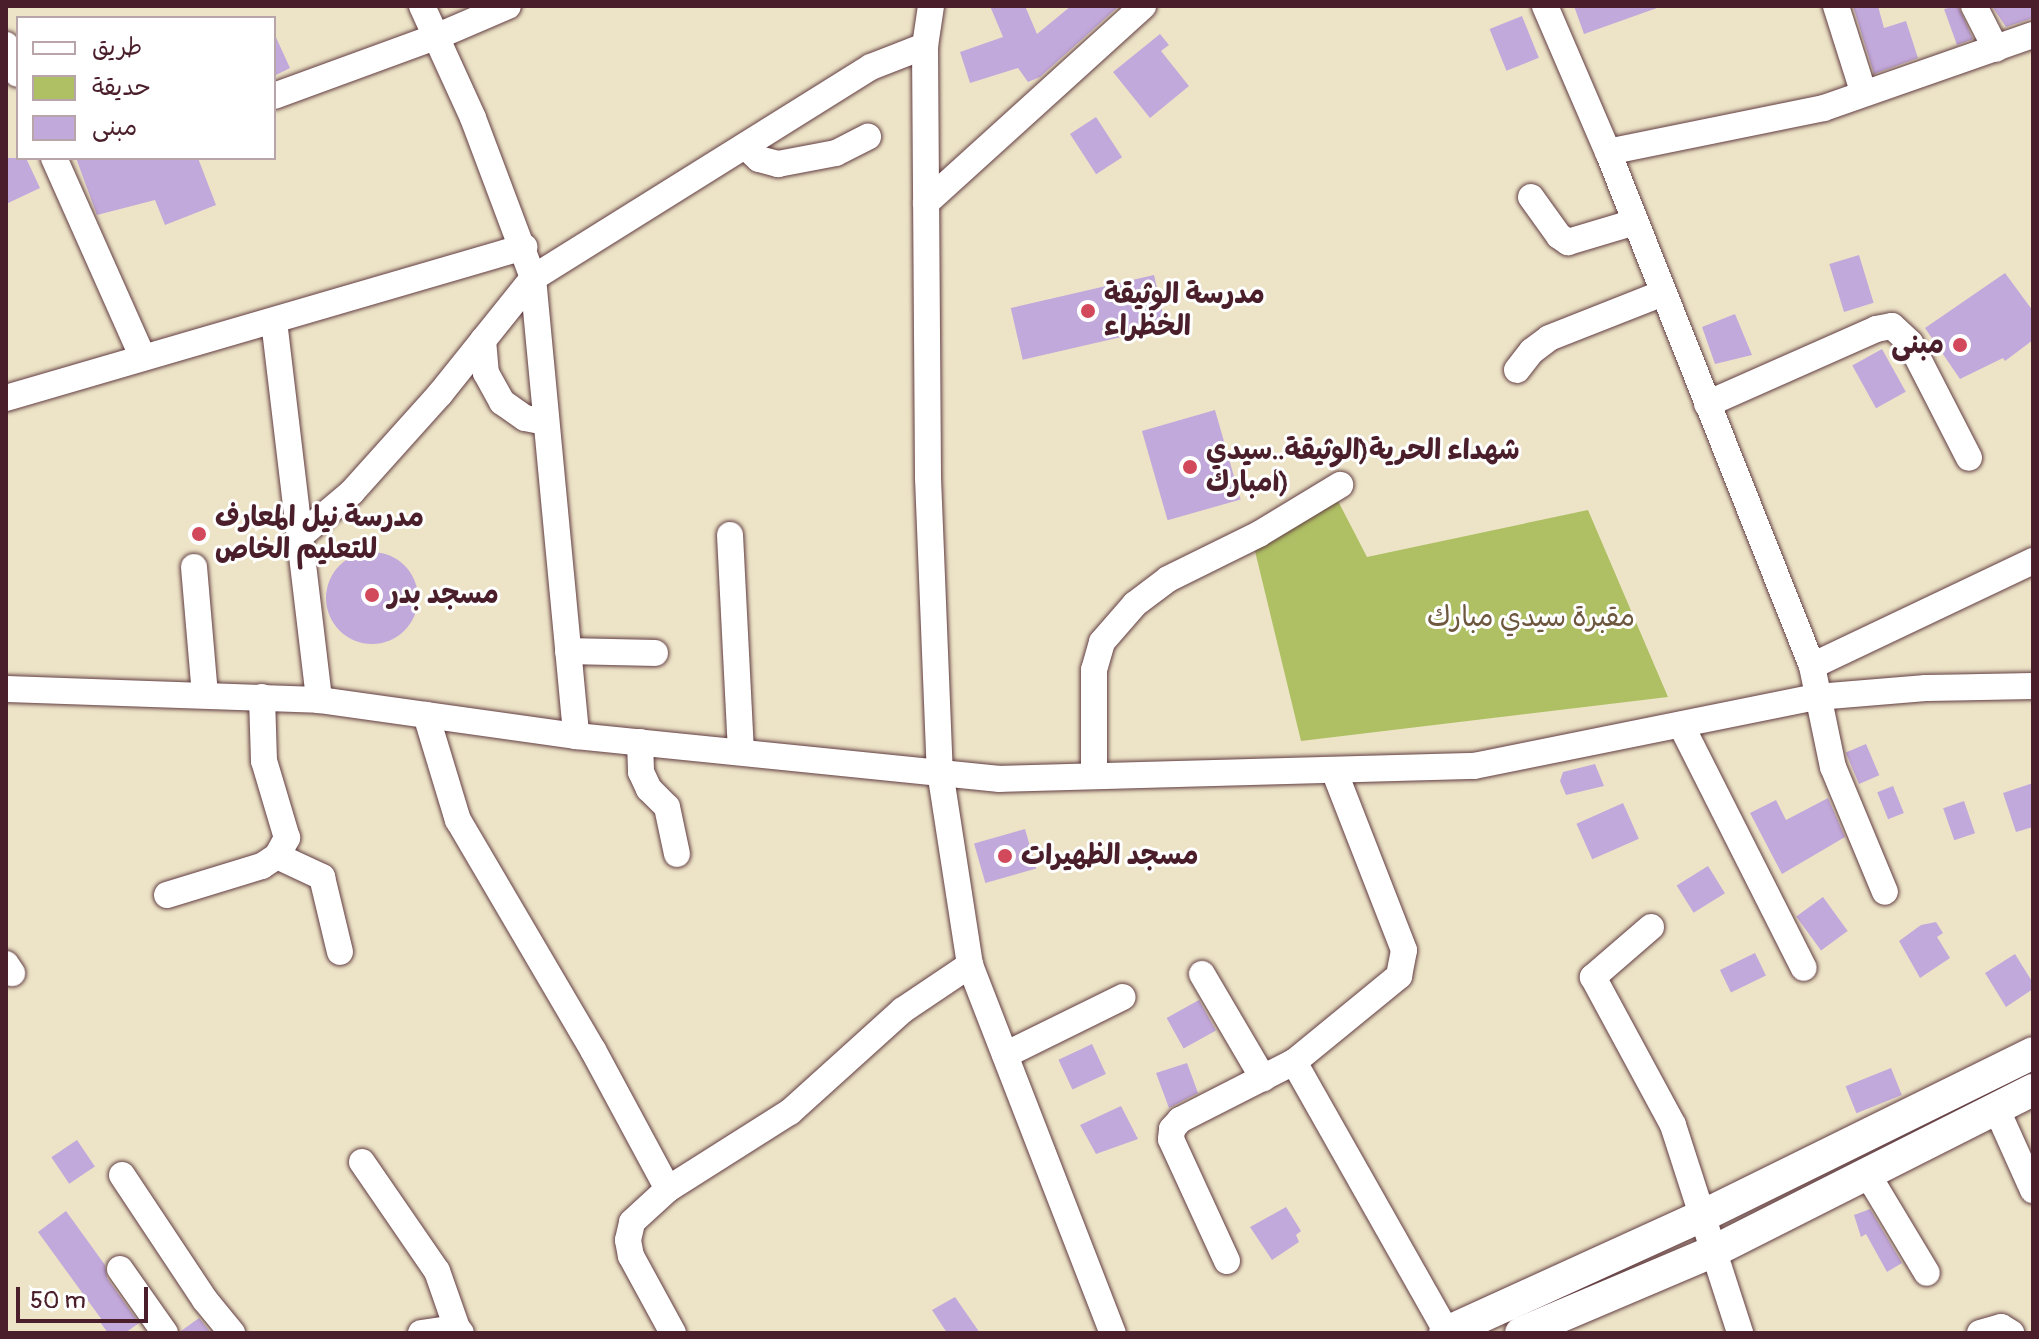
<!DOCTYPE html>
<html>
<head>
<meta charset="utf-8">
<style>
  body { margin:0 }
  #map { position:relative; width:2039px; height:1339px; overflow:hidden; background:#ede4c7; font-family:Pangolin,"Playpen Sans Arabic",sans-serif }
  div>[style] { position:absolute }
  .green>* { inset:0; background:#afc064 }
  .building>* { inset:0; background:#c2a9db; transform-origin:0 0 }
  .round { border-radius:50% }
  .roads { filter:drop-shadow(0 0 2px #623d42) drop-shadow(0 0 2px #623d42) }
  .minor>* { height:26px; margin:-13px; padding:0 13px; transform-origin:13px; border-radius:13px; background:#fff }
  .major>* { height:32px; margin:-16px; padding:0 16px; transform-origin:16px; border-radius:16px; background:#fff }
  .dots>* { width:22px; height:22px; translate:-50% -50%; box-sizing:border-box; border:4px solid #fff; border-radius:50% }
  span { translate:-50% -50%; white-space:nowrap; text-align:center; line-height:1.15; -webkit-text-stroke:6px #fff; paint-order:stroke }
  .poi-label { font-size:28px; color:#4a1f2b; font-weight:700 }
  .left { translate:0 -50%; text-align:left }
  .right { translate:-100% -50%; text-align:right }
  .park-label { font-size:28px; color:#6d573f }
  .frame { position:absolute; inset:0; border:8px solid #4a1f2b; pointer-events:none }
  .legend { position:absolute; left:16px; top:16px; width:260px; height:144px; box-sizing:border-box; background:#fff; border:2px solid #b7a5aa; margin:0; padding:10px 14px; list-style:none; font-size:24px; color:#4a1f2b }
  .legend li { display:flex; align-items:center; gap:16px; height:40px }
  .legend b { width:40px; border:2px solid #b7a5aa }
  .scale { position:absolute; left:16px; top:1287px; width:132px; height:36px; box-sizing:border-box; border:4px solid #4a1f2b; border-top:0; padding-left:10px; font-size:24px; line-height:28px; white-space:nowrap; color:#4a1f2b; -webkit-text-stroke:6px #fff; paint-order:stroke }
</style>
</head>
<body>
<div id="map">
  <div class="green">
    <div style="clip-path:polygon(1337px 499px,1367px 557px,1588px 510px,1668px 697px,1301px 741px,1254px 547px)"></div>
  </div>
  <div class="building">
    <div style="clip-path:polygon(990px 6px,1025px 6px,1037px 34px,1071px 6px,1119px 6px,1040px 77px,1028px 82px,1018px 68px,970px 83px,960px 52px,1003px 37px)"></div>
    <div style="clip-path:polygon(1574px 6px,1656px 6px,1657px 8px,1584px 34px)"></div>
    <div style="clip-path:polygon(1853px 6px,1878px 6px,1884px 28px,1906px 21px,1918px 58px,1874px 74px)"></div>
    <div style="clip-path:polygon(1958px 6px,1973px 39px,1957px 45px,1944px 9px)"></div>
    <div style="clip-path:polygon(1992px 6px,2033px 6px,2033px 18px,2006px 27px)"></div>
    <div style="left:1522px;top:16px;width:45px;height:35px;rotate:68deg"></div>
    <div style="clip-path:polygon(274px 33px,290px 68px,274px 76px)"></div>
    <div style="clip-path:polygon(1160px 34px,1169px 45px,1161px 51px,1189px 86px,1150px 118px,1113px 72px)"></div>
    <div style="left:1096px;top:117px;width:48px;height:31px;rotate:57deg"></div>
    <div style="clip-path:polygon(6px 158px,26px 158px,40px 188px,6px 204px)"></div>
    <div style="clip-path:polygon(76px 158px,198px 158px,216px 205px,165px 225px,155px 200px,97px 215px)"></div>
    <div style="left:1859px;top:255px;width:50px;height:31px;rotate:73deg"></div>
    <div style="clip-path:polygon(2005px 273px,2033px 311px,2033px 340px,2005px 361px,2003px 358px,1960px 379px,1925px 328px)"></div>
    <div style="left:1154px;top:275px;width:53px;height:147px;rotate:77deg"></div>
    <div style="clip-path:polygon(1735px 314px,1752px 355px,1715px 364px,1702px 327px)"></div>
    <div style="left:1882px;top:349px;width:49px;height:34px;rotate:61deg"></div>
    <div style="left:1215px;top:410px;width:93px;height:76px;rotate:74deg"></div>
    <div class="round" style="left:326px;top:552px;width:92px;height:92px"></div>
    <div style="left:1866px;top:744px;width:34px;height:22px;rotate:67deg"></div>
    <div style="clip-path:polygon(1595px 764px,1604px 786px,1566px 795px,1560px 781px,1563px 772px)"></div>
    <div style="clip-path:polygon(2033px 783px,2033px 827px,2016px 832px,2003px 793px)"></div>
    <div style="left:1893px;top:786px;width:29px;height:17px;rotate:68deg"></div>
    <div style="clip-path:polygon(1828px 798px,1845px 837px,1782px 874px,1750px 813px,1776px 800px,1786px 820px)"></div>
    <div style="left:1964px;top:801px;width:34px;height:22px;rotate:71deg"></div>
    <div style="left:1623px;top:803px;width:39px;height:51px;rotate:66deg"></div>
    <div style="left:1025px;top:829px;width:41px;height:53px;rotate:74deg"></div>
    <div style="left:1708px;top:866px;width:32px;height:37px;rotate:58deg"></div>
    <div style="left:1823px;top:897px;width:42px;height:33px;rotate:54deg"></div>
    <div style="clip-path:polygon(1936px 922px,1943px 933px,1937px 937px,1950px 958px,1920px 978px,1899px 941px,1921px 925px)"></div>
    <div style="left:1755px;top:953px;width:25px;height:39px;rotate:64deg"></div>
    <div style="clip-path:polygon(2015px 954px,2033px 983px,2033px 989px,2006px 1007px,1985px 973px)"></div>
    <div style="left:1199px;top:1000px;width:35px;height:37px;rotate:61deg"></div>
    <div style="left:1092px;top:1044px;width:33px;height:37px;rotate:65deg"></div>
    <div style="clip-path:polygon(1187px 1063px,1198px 1093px,1169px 1108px,1156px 1073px)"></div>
    <div style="left:1891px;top:1068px;width:29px;height:49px;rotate:68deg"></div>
    <div style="clip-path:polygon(1121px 1106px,1138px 1139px,1096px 1154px,1080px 1125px)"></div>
    <div style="left:77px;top:1140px;width:32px;height:31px;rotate:56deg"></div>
    <div style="clip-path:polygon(1286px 1207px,1301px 1231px,1296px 1235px,1299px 1242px,1272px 1260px,1250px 1227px)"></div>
    <div style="clip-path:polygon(1870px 1209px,1902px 1263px,1887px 1272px,1866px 1234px,1861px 1237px,1854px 1215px)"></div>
    <div style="clip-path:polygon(66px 1211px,105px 1265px,107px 1278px,139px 1323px,125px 1333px,108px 1333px,100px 1322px,102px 1320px,38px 1232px)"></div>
    <div style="clip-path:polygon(955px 1297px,980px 1333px,947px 1333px,932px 1310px)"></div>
    <div style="clip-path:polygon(199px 1318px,211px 1333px,181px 1333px,181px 1331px)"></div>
  </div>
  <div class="roads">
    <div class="minor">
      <div style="left:422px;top:6px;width:123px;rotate:65.5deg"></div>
      <div style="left:473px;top:118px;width:171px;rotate:69.4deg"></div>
      <div style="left:533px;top:278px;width:460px;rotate:84.6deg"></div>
      <div style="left:931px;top:6px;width:40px;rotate:98.5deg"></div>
      <div style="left:925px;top:46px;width:432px;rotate:89.6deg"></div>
      <div style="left:928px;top:478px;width:293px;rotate:87.7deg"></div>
      <div style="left:940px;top:771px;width:196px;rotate:81.2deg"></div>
      <div style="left:970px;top:965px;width:395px;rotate:68.8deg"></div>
      <div style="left:1545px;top:6px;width:159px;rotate:66.7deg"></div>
      <div style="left:1608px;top:152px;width:553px;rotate:68.35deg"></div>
      <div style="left:1812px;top:666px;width:103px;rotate:78.3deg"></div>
      <div style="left:1833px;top:767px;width:135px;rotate:67.4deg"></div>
      <div style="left:1836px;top:6px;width:89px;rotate:72.4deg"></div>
      <div style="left:1974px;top:6px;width:48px;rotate:62.9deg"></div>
      <div style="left:6px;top:45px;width:31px;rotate:68deg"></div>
      <div style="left:274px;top:96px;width:175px;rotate:-20.1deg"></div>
      <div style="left:438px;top:36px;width:76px;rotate:-23.2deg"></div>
      <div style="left:745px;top:146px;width:19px;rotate:43deg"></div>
      <div style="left:759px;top:159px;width:20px;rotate:15deg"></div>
      <div style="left:778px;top:164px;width:59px;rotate:-10.7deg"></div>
      <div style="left:836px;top:153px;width:36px;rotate:-27deg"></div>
      <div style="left:1608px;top:152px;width:220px;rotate:-11.5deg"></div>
      <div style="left:1824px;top:108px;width:221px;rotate:-19.3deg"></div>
      <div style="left:54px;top:158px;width:217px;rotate:66deg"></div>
      <div style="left:1531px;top:197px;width:48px;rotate:54.3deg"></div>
      <div style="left:1559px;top:236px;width:11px;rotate:34deg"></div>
      <div style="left:1568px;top:242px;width:70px;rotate:-16.6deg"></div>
      <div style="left:926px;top:203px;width:293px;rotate:-42.2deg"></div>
      <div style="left:274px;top:321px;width:382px;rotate:83.2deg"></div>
      <div style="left:483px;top:340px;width:33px;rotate:85deg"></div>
      <div style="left:486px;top:373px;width:33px;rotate:61deg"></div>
      <div style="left:502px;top:402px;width:28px;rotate:35deg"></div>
      <div style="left:525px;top:418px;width:21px;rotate:11deg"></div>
      <div style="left:1517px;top:370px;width:24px;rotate:-52deg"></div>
      <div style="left:1532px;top:351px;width:21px;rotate:-37deg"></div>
      <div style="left:1549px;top:338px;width:123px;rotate:-21.5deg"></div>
      <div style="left:6px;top:398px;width:540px;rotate:-16.25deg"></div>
      <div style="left:1707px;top:404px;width:185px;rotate:-23.9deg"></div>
      <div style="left:1876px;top:329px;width:16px;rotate:-11deg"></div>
      <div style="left:1892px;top:326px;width:25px;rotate:43deg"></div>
      <div style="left:1910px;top:343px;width:129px;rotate:62.8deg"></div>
      <div style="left:730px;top:535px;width:217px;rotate:87.1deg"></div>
      <div style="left:300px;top:536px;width:68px;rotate:-40.2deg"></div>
      <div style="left:352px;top:492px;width:132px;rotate:-48.1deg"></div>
      <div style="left:440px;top:394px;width:149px;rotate:-51.3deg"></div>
      <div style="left:533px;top:278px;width:398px;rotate:-32deg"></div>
      <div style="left:871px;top:67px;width:58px;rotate:-21.3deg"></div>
      <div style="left:194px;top:567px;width:128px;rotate:85.1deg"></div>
      <div style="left:568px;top:651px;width:87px;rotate:1.3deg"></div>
      <div style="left:1812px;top:666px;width:245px;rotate:-25.4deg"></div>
      <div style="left:6px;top:689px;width:313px;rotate:2deg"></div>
      <div style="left:319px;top:700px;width:260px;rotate:8deg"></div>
      <div style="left:576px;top:736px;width:426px;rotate:5.8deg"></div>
      <div style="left:1000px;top:779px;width:474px;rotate:-1.6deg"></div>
      <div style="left:1474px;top:766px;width:350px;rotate:-11.4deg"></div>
      <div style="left:1817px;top:697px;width:109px;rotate:-4.7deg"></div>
      <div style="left:1926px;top:688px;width:107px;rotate:-1.1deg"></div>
      <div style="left:426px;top:715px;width:110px;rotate:73.1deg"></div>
      <div style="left:458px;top:820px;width:267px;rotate:59.6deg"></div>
      <div style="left:593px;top:1050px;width:158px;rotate:61.7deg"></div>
      <div style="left:1681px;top:725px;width:272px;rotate:63.2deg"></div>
      <div style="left:640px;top:742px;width:30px;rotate:88deg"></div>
      <div style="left:641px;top:772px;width:19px;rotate:65deg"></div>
      <div style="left:649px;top:789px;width:25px;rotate:45deg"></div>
      <div style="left:667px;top:807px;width:48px;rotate:78deg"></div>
      <div style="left:1094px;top:776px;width:106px;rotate:-90deg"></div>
      <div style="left:1094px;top:670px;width:29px;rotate:-74deg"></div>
      <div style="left:1102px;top:642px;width:50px;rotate:-49deg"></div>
      <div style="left:1135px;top:604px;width:41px;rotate:-37.1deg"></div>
      <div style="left:1168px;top:579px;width:102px;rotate:-26.3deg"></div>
      <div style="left:1259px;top:534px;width:95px;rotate:-31.2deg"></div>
      <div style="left:277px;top:856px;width:50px;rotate:25deg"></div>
      <div style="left:322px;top:877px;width:77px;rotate:76.5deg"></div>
      <div style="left:167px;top:895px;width:99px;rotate:-17deg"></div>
      <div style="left:262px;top:866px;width:18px;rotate:-34deg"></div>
      <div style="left:277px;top:856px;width:21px;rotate:-61deg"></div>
      <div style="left:287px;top:838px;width:80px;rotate:-106.6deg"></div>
      <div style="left:264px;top:761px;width:64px;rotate:-91.8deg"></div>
      <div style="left:1651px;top:927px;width:77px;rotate:139.2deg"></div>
      <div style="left:1593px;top:977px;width:168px;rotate:61.6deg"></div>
      <div style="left:1673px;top:1125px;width:219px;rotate:72.1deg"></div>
      <div style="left:6px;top:964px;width:11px;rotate:56deg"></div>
      <div style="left:1202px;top:974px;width:121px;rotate:59.6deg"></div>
      <div style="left:1005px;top:1055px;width:131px;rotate:-26.2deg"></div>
      <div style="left:1294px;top:1062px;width:310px;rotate:60.5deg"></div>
      <div style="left:1997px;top:1110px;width:88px;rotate:65.8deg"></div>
      <div style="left:362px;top:1162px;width:132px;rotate:55.5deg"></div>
      <div style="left:437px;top:1271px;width:60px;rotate:70.7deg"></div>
      <div style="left:122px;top:1175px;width:150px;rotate:56.4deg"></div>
      <div style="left:205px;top:1300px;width:43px;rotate:50.7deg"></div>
      <div style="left:1868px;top:1175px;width:114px;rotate:59deg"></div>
      <div style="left:1227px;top:1261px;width:134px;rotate:-114.7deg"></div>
      <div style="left:1171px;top:1139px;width:10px;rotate:-84deg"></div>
      <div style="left:1172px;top:1129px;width:12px;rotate:-48deg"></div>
      <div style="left:1180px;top:1120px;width:128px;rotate:-27deg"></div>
      <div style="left:1294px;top:1062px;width:136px;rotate:-39.3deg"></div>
      <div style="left:1399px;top:976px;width:26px;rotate:-79deg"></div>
      <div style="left:1404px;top:950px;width:193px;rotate:-111.3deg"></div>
      <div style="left:120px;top:1269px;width:78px;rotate:54.9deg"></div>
      <div style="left:421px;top:1333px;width:36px;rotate:-8deg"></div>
      <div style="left:457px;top:1328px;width:6px;rotate:51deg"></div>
      <div style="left:673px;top:1333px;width:88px;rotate:-118.6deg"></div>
      <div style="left:631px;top:1256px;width:16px;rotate:-101deg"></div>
      <div style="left:628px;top:1240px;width:18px;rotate:-77deg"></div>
      <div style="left:632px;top:1222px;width:49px;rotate:-42.5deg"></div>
      <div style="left:668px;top:1189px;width:144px;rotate:-32.3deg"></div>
      <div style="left:790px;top:1112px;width:152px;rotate:-42.1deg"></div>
      <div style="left:903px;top:1010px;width:81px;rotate:-33.9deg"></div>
      <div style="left:1980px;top:1333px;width:22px;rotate:-16deg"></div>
      <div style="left:2001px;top:1327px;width:12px;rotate:31deg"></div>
    </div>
    <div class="major">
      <div style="left:1445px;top:1333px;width:280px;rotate:-24.5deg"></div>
      <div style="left:1700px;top:1217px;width:371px;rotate:-26.2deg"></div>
      <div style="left:1521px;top:1333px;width:207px;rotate:-23deg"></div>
      <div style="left:1712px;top:1252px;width:360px;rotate:-26.8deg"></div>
    </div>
  </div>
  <div class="dots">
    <div style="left:1088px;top:311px;background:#d1495b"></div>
    <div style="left:1960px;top:345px;background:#d1495b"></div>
    <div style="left:1190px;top:467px;background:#d1495b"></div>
    <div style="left:199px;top:534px;background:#d1495b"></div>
    <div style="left:372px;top:595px;background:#d1495b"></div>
    <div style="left:1005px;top:856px;background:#d1495b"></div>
  </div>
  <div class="poi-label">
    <span class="left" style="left:1104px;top:311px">مدرسة الوثيقة<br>الخظراء</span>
    <span class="right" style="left:1944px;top:345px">مبنى</span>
    <span class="left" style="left:1206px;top:467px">شهداء الحرية(الوثيقة..سيدي<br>امبارك)</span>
    <span class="left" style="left:215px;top:534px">مدرسة نيل المعارف<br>للتعليم الخاص</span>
    <span class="left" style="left:388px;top:595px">مسجد بدر</span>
    <span class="left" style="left:1021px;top:856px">مسجد الظهيرات</span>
  </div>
  <div class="park-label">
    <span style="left:1531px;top:618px">مقبرة سيدي مبارك</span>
  </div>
  <div class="frame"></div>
  <ul class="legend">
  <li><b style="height:10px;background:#fff"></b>طريق</li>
  <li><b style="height:22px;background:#afc064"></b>حديقة</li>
  <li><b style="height:22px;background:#c2a9db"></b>مبنى</li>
  </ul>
  <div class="scale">50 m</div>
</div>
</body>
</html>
